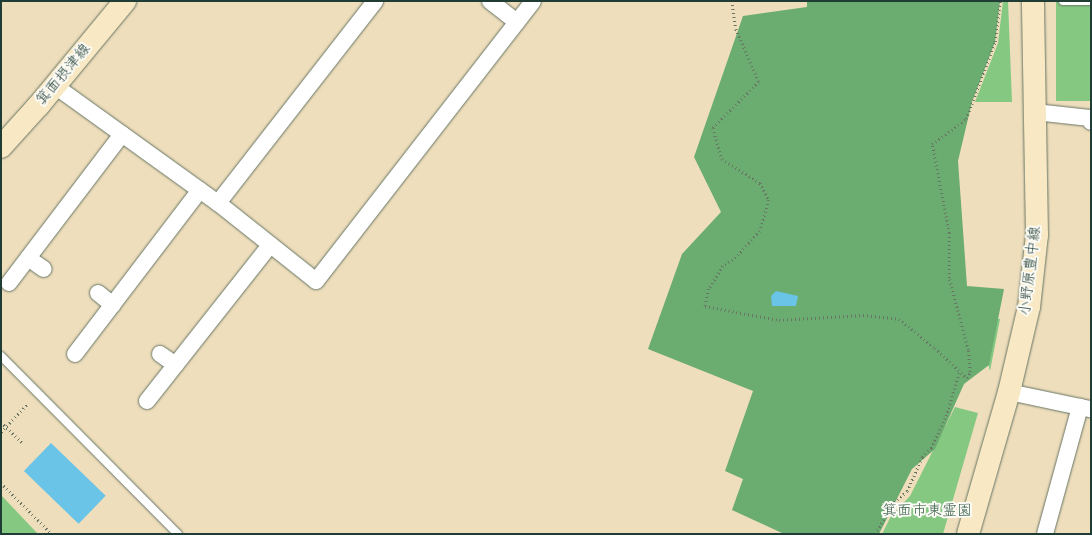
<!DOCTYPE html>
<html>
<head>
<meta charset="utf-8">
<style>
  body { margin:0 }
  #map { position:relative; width:1092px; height:535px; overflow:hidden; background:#eedebc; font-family:Mynerve,"Klee One",sans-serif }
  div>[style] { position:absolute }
  .green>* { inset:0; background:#84c882; transform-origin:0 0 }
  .forest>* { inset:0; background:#6bac70 }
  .water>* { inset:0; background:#69c4e7; transform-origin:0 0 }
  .path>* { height:2.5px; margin-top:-1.25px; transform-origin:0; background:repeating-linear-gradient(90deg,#677564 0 1px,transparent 0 4px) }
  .roads { filter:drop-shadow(0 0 1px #677564) drop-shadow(0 0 1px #677564) }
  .lane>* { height:8px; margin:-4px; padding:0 4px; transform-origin:4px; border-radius:4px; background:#fff }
  .street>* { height:16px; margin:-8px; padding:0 8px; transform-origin:8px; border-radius:8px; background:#fff }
  .secondary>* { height:22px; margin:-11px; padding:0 11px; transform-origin:11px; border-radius:11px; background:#f8e8c3 }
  span { translate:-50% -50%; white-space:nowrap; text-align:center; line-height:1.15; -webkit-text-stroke:4px #fdfcf7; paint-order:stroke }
  .street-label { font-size:15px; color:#1f3d34 }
  .park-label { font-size:15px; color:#386048 }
  .frame { position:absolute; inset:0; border:2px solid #1f3d34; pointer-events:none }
</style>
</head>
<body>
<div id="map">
  <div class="green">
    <div style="clip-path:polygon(1003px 1px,1008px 1px,1012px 102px,975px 102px,998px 43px)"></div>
    <div style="left:1056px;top:1px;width:35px;height:100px"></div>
    <div style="clip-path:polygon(975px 316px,1000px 319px,990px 371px)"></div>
    <div style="clip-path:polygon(955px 407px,978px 413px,943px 534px,882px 534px,891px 516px,910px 496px)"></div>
    <div style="clip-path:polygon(1px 495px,38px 534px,1px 534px)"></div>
  </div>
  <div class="forest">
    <div style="clip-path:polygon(807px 1px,1000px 1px,995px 42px,972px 102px,958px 161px,967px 286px,1004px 289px,989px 365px,964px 384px,935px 449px,912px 469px,879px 534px,784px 534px,732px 510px,743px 479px,725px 471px,753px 391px,648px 349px,682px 254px,721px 212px,694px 157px,743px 16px,807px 7px)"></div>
  </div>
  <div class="water">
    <div style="clip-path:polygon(776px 291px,798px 296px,796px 306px,772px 306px,771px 296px)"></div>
    <div style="left:51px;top:443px;width:76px;height:39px;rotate:44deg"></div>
  </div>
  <div class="path">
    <div style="left:732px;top:1px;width:28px;rotate:82deg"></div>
    <div style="left:736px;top:29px;width:58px;rotate:66.5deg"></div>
    <div style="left:759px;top:82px;width:65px;rotate:135deg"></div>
    <div style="left:713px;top:128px;width:32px;rotate:74deg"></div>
    <div style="left:722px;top:159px;width:45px;rotate:32.3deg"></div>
    <div style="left:760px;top:183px;width:19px;rotate:62deg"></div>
    <div style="left:769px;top:200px;width:32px;rotate:106deg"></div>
    <div style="left:760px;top:231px;width:36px;rotate:132deg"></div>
    <div style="left:736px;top:258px;width:15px;rotate:148deg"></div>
    <div style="left:723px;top:266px;width:27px;rotate:121deg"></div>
    <div style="left:709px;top:289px;width:17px;rotate:103deg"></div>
    <div style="left:705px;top:306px;width:75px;rotate:10.7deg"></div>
    <div style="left:779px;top:320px;width:84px;rotate:-3.4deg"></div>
    <div style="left:863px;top:315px;width:36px;rotate:6deg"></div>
    <div style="left:899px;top:319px;width:46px;rotate:38.9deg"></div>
    <div style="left:935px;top:348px;width:44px;rotate:43.2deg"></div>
    <div style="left:967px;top:378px;width:7px;rotate:-63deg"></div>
    <div style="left:970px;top:372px;width:22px;rotate:-95deg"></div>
    <div style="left:968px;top:350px;width:74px;rotate:-104.8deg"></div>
    <div style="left:949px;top:278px;width:45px;rotate:-90deg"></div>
    <div style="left:949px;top:233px;width:91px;rotate:-100.8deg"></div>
    <div style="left:932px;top:144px;width:42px;rotate:-36.3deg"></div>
    <div style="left:966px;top:119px;width:82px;rotate:-69.4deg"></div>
    <div style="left:995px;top:42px;width:41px;rotate:-83deg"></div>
    <div style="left:1px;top:422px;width:29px;rotate:44deg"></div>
    <div style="left:1px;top:432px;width:40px;rotate:-47deg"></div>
    <div style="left:1px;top:483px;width:72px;rotate:45deg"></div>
    <div style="left:875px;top:534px;width:37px;rotate:-59deg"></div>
    <div style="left:894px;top:502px;width:17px;rotate:-40deg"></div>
    <div style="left:907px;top:491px;width:37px;rotate:-66deg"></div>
    <div style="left:922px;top:457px;width:13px;rotate:-45deg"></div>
    <div style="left:931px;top:448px;width:35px;rotate:-65deg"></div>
    <div style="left:946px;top:416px;width:45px;rotate:-73.2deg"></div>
  </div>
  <div class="roads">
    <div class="lane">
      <div style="left:1063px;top:1px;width:28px"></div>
      <div style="left:1px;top:356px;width:251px;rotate:45.2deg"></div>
    </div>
    <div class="street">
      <div style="left:490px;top:1px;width:34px;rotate:38deg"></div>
      <div style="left:55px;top:86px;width:201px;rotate:35.7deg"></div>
      <div style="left:218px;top:203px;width:125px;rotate:38.5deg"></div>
      <div style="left:316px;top:281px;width:354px;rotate:-52.2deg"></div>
      <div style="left:1035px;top:112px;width:55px;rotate:6.2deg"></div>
      <div style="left:1090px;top:118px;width:4px;rotate:76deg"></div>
      <div style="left:218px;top:203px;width:256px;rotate:-52.1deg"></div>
      <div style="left:28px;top:258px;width:19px;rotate:35deg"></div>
      <div style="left:9px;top:283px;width:187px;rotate:-52.8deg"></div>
      <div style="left:98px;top:293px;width:19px;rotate:39deg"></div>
      <div style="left:75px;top:354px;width:206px;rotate:-52.7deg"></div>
      <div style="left:160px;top:354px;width:19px;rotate:35deg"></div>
      <div style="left:1009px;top:392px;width:83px;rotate:11.9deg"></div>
      <div style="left:147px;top:401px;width:199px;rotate:-51.7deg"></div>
      <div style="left:1045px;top:534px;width:132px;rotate:-74.6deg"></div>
    </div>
    <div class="secondary">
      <div style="left:1px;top:147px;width:57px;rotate:-47.9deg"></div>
      <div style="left:39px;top:105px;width:135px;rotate:-50.4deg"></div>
      <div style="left:968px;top:534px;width:148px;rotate:-73.9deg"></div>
      <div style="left:1009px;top:392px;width:87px;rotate:-76.8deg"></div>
      <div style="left:1029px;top:307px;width:72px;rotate:-83.7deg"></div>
      <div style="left:1037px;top:235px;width:234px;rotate:-91deg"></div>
    </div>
  </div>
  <div class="street-label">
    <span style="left:64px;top:75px;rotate:-50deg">箕面摂津線</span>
    <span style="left:1031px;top:271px;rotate:-83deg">小野原豊中線</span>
  </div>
  <div class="park-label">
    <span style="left:927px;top:512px">箕面市東霊園</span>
  </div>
  <div class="frame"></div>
</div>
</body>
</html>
